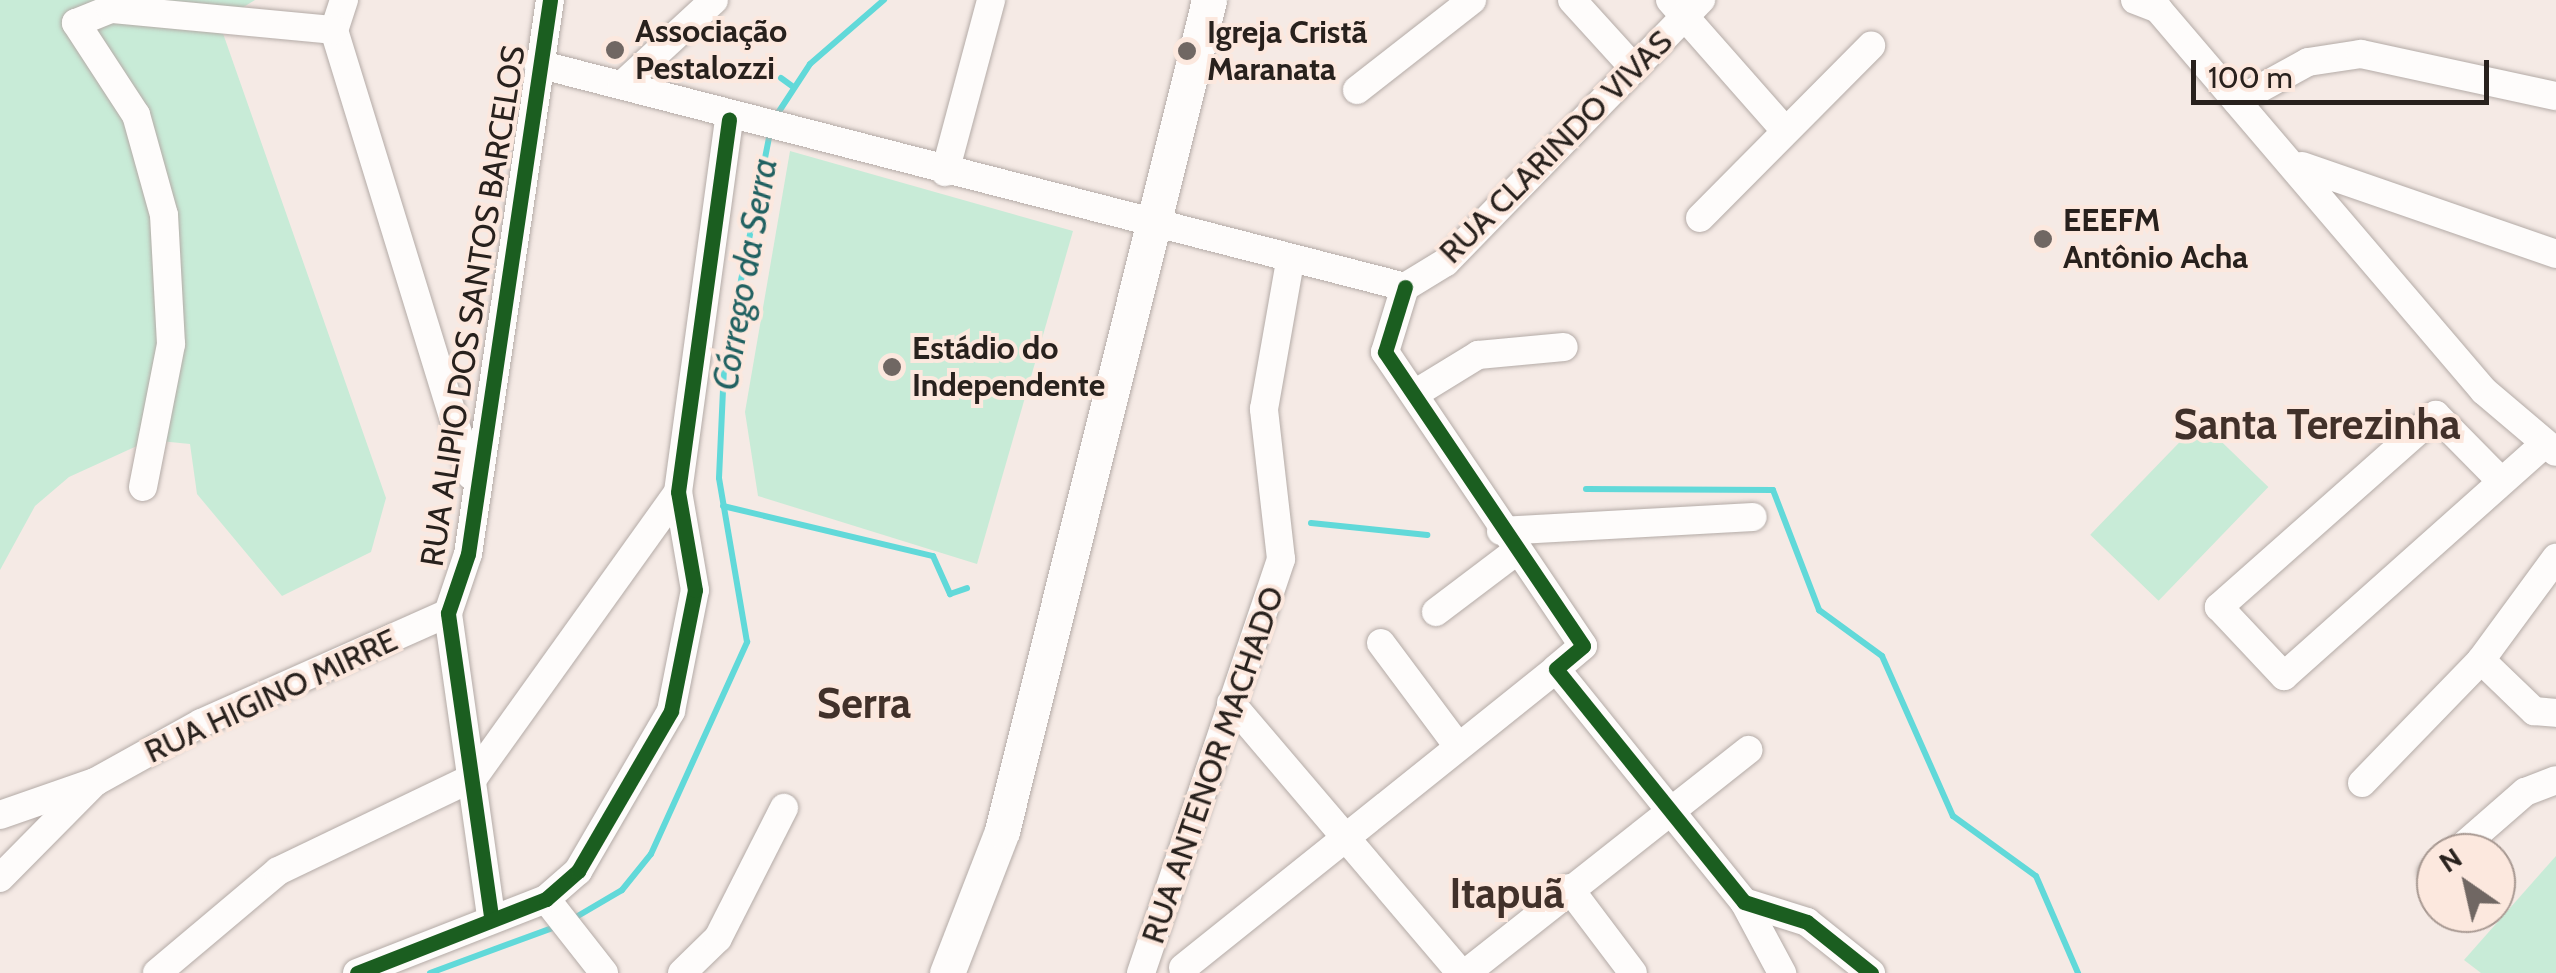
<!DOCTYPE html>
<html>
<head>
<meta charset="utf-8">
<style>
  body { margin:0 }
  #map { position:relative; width:2556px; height:973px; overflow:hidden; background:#f5eae5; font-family:Cabin,sans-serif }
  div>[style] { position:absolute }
  .green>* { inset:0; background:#c8ebd7; transform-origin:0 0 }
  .stream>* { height:6px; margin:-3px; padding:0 3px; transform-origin:3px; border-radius:3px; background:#61d9d9 }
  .roads { filter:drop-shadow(0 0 2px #b4aba7) drop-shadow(0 0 2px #b4aba7) }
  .minor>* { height:28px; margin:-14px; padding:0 14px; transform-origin:14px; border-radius:14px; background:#fefcfb }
  .major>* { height:35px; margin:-17.5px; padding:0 17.5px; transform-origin:17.5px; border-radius:17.5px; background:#fefcfb }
  .cycleway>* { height:15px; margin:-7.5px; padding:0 7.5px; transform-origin:7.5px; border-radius:7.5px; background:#1b5e20 }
  .dots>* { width:28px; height:28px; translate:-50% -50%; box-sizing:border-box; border:5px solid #fce8de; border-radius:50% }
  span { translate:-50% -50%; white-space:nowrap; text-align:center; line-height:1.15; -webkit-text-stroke:8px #fce8de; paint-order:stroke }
  .poi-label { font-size:32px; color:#28211d; font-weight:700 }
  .left { translate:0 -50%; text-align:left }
  .street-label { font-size:32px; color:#28211d }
  .water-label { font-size:35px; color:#216161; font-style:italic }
  .district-label { font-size:42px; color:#41312a; font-weight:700 }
  .north { position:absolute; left:2416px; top:833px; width:100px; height:100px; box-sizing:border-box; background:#fce8de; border:2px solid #a79891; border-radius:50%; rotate:326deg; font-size:28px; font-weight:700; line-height:40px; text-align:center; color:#28211d }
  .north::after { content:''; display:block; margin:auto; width:35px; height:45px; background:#706763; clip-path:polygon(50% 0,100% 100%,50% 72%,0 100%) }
  .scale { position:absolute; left:2191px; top:60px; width:298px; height:45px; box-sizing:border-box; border:5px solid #28211d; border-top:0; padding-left:12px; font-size:30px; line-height:35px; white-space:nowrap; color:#28211d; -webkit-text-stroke:8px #fce8de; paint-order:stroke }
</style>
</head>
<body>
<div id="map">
  <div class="green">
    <div style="clip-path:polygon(0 0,255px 0,219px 22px,386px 498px,371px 552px,282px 596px,197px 494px,190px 444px,150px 440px,69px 477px,35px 506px,0 570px)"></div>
    <div style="clip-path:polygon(790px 151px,1073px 231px,977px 564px,758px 496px,745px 412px)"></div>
    <div style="left:2200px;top:421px;width:95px;height:158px;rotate:44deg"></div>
    <div style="clip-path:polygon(2556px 856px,2556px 973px,2481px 973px,2464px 960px)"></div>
  </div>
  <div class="stream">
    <div style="left:781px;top:78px;width:14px;rotate:36deg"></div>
    <div style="left:776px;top:116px;width:62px;rotate:-56.8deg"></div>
    <div style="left:810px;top:64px;width:98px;rotate:-40.9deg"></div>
    <div style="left:1586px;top:489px;width:187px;rotate:0.3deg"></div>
    <div style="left:1773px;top:490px;width:129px;rotate:69deg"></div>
    <div style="left:1819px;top:610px;width:78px;rotate:36.1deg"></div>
    <div style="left:1882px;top:656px;width:175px;rotate:66.1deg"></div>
    <div style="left:1953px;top:816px;width:102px;rotate:35.9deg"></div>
    <div style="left:2036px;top:876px;width:106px;rotate:66.6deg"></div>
    <div style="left:723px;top:506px;width:216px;rotate:13.4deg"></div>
    <div style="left:933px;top:556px;width:42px;rotate:65.9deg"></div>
    <div style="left:950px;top:594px;width:18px;rotate:-19deg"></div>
    <div style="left:1311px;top:523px;width:117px;rotate:5.9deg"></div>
    <div style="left:571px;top:920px;width:59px;rotate:-30.5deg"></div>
    <div style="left:622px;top:890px;width:46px;rotate:-51.1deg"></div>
    <div style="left:651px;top:854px;width:233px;rotate:-65.6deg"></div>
    <div style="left:747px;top:642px;width:166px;rotate:-99.7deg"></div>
    <div style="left:719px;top:478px;width:111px;rotate:-87.4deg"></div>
    <div style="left:724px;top:367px;width:239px;rotate:-78.9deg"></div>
    <div style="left:430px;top:973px;width:133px;rotate:-20.2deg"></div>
  </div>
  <div class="roads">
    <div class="minor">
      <div style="left:344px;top:0;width:32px;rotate:108deg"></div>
      <div style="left:334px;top:30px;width:466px;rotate:72.9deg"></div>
      <div style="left:1572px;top:0;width:91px;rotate:47.7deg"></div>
      <div style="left:1670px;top:0;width:169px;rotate:48.6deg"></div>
      <div style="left:2135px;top:0;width:25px;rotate:21deg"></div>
      <div style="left:2158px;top:9px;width:502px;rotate:49.52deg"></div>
      <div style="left:2484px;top:391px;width:94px;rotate:40.3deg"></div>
      <div style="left:538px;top:64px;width:895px;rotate:14.42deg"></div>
      <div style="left:622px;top:85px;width:125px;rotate:-42.7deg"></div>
      <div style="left:1357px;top:90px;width:146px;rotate:-38deg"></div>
      <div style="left:2237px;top:101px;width:81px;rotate:-28.8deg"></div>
      <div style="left:2308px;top:62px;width:54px;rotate:-8.6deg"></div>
      <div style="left:2361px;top:54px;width:199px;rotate:12.2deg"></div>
      <div style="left:2302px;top:166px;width:269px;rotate:19.1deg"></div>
      <div style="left:945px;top:172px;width:178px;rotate:-75deg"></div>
      <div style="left:1700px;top:218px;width:243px;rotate:-45.2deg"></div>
      <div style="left:1405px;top:287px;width:68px;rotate:107.1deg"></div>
      <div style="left:1385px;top:352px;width:354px;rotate:56deg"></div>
      <div style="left:1583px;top:646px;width:35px;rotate:140deg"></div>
      <div style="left:1556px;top:669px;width:299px;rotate:51.1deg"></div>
      <div style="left:1744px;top:902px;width:66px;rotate:17.6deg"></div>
      <div style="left:1807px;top:922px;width:82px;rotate:38.6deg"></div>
      <div style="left:1405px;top:287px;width:48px;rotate:-31.4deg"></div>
      <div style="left:1446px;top:262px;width:366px;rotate:-45.8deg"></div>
      <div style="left:1416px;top:393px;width:73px;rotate:-31.5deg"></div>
      <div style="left:1478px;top:355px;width:86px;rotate:-5.3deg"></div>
      <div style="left:2501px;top:481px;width:93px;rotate:-134.6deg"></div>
      <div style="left:2436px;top:415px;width:290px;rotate:138.5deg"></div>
      <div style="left:2219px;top:607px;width:95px;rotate:46.7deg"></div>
      <div style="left:2284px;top:676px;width:348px;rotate:-41.7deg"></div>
      <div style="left:143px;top:487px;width:146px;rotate:-78.9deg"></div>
      <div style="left:171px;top:344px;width:129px;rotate:-93.1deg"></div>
      <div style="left:164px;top:215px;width:104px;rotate:-105.6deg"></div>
      <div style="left:136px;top:115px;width:110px;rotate:-123.1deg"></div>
      <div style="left:76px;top:23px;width:38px;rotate:-22deg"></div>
      <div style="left:111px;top:9px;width:224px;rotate:5.4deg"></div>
      <div style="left:1501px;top:531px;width:252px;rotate:-3.2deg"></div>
      <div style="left:1436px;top:612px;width:98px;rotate:-37.1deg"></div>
      <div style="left:1381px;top:643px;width:127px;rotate:53.3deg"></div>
      <div style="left:2481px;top:660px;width:74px;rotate:43.9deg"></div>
      <div style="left:2534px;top:711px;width:22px;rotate:5deg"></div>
      <div style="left:1231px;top:703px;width:355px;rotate:49.6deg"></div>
      <div style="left:2362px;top:783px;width:171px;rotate:-45.9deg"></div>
      <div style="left:2481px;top:660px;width:127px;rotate:-53.7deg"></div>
      <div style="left:0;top:815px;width:101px;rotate:-19.2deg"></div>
      <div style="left:95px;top:782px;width:121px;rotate:-29.1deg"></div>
      <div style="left:201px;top:723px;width:270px;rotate:-24deg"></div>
      <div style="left:2455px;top:853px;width:93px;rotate:-41.1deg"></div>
      <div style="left:2525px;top:792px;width:33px;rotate:-21deg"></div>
      <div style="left:2432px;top:873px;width:6px;rotate:-45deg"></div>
      <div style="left:0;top:878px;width:134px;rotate:-45.3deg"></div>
      <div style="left:1569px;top:888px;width:106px;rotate:53deg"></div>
      <div style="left:546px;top:899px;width:94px;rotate:51.9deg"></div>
      <div style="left:1744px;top:902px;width:81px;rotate:61.8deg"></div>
      <div style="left:491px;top:916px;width:306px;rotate:-98.1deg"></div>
      <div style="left:448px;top:613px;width:62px;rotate:-71.3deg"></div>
      <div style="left:468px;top:554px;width:560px;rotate:-81.58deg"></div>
      <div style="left:1183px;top:968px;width:478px;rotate:-38.7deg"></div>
      <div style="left:157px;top:973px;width:158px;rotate:-40.1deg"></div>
      <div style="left:278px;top:871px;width:217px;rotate:-25.6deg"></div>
      <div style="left:474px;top:777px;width:350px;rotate:-54.4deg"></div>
      <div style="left:357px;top:973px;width:203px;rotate:-21.4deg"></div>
      <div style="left:546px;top:899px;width:43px;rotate:-41.2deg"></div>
      <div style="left:578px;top:871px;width:185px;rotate:-59.8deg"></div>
      <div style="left:671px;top:711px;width:123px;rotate:-78.8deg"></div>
      <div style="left:695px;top:590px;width:99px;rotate:-99.8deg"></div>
      <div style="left:678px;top:492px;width:376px;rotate:-82.2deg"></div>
      <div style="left:682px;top:973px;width:50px;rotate:-44.2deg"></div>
      <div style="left:718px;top:938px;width:146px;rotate:-63.1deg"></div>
      <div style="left:1141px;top:973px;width:437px;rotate:-71.3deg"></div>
      <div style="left:1281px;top:559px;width:151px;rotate:-96.5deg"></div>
      <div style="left:1264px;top:409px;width:150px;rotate:-80deg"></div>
      <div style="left:1466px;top:973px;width:360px;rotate:-38.3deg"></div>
    </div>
    <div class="major">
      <div style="left:947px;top:973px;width:152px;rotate:-68.8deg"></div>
      <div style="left:1002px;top:831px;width:856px;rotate:-76.01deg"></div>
    </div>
  </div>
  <div class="cycleway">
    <div style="left:1405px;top:287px;width:68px;rotate:107.1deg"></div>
    <div style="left:1385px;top:352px;width:354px;rotate:56deg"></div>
    <div style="left:1583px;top:646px;width:35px;rotate:140deg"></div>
    <div style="left:1556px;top:669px;width:299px;rotate:51.1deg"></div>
    <div style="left:1744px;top:902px;width:66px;rotate:17.6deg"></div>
    <div style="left:1807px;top:922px;width:82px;rotate:38.6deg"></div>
    <div style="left:491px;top:916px;width:306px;rotate:-98.1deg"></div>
    <div style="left:448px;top:613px;width:62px;rotate:-71.3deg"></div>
    <div style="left:468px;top:554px;width:560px;rotate:-81.58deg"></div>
    <div style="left:357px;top:973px;width:203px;rotate:-21.4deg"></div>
    <div style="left:546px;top:899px;width:43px;rotate:-41.2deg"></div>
    <div style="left:578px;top:871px;width:185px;rotate:-59.8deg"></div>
    <div style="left:671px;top:711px;width:123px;rotate:-78.8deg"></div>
    <div style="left:695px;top:590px;width:99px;rotate:-99.8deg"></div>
    <div style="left:678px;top:492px;width:376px;rotate:-82.2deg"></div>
  </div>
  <div class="dots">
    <div style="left:615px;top:50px;background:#706763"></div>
    <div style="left:1187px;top:51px;background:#706763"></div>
    <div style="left:2043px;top:239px;background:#706763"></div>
    <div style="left:892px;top:367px;background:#706763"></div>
  </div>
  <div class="poi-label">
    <span class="left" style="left:635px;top:50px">Associação<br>Pestalozzi</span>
    <span class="left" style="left:1207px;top:51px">Igreja Cristã<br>Maranata</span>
    <span class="left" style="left:2063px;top:239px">EEEFM<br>Antônio Acha</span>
    <span class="left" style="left:912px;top:367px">Estádio do<br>Independente</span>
  </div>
  <div class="street-label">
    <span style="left:1556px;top:147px;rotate:-45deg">RUA CLARINDO VIVAS</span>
    <span style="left:473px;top:306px;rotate:-81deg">RUA ALIPIO DOS SANTOS BARCELOS</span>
    <span style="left:271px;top:696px;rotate:-25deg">RUA HIGINO MIRRE</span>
    <span style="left:1213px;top:765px;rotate:-71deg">RUA ANTENOR MACHADO</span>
  </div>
  <div class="water-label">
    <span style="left:745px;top:274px;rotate:-80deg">Córrego da Serra</span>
  </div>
  <div class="district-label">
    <span style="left:2317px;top:424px">Santa Terezinha</span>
    <span style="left:864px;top:703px">Serra</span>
    <span style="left:1507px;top:893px">Itapuã</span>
  </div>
  <div class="north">N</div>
  <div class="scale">100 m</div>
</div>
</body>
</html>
